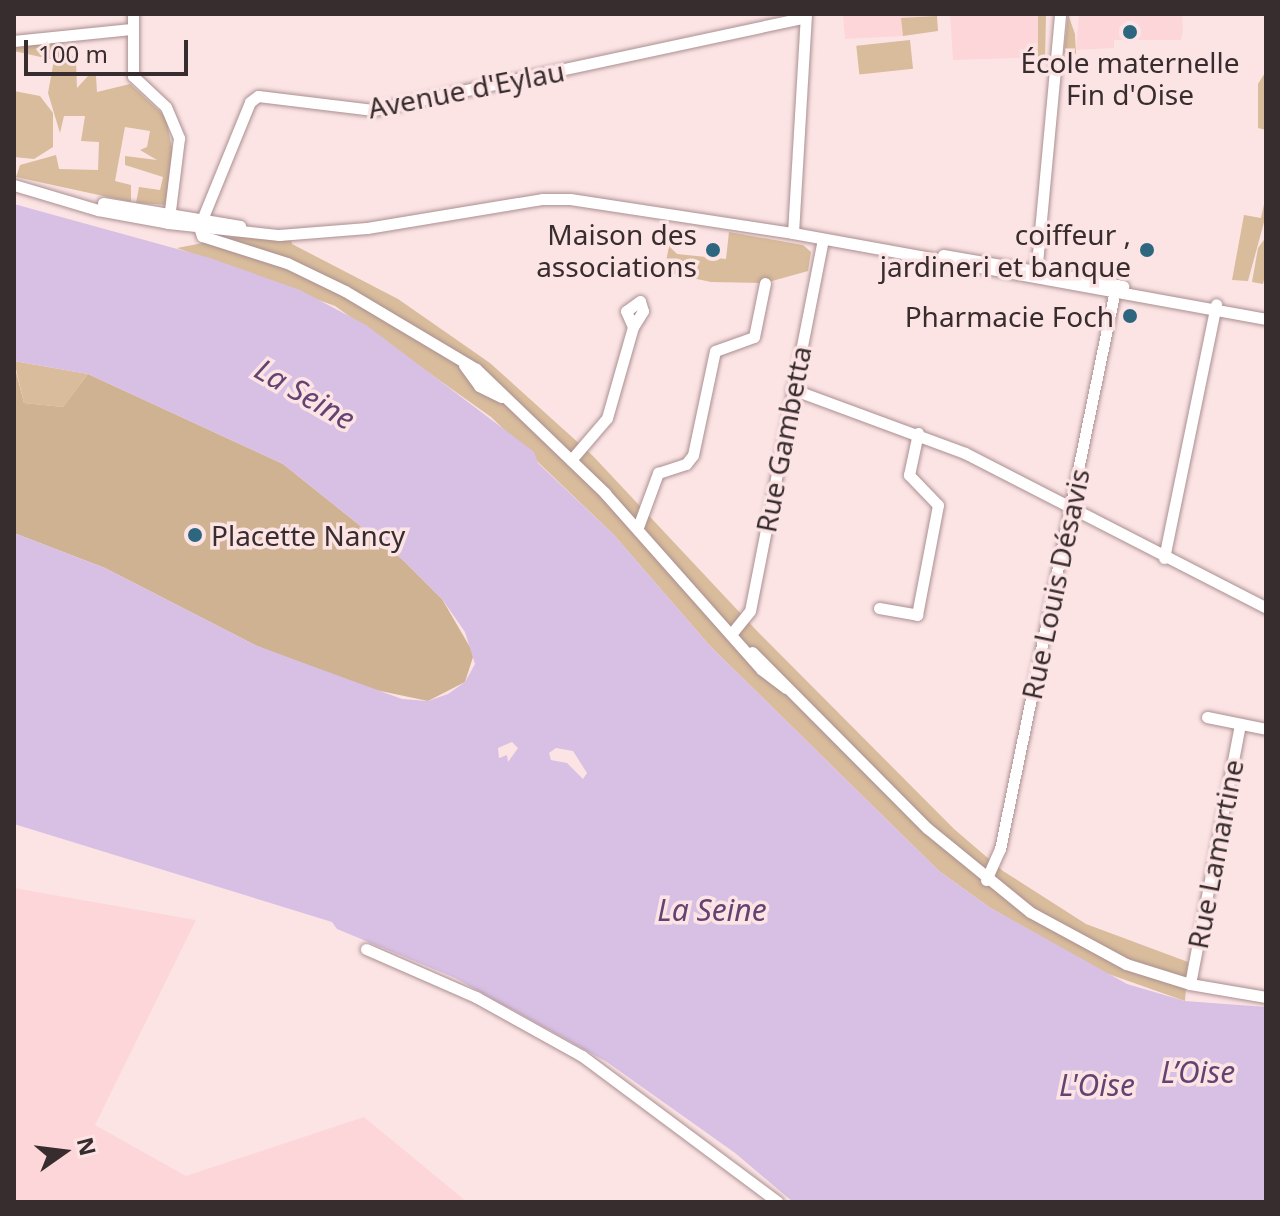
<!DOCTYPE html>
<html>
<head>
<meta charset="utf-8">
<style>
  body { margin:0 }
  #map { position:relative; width:1280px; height:1216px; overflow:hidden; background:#fce4e5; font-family:"Noto Sans",sans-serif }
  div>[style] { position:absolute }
  .built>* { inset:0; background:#fdd6d9 }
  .green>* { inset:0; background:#d8bc9b; transform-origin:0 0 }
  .forest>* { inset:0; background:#cfb291 }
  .water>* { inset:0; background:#d8c0e4 }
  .roads { filter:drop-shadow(0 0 2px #ab8f91) drop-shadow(0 0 2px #ab8f91) }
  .street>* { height:11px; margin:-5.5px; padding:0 5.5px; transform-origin:5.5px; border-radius:5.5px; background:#fff }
  .dots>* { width:22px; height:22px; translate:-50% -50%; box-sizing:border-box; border:4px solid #fce4e5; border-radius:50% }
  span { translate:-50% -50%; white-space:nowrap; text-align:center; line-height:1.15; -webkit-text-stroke:7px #fce4e5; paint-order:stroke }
  .poi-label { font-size:28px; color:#382d2e }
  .right { translate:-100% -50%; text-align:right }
  .left { translate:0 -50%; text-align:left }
  .street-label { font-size:28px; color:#382d2e }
  .water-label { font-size:30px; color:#644372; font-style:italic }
  .frame { position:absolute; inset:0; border:16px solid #382d2e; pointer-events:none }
  .north { position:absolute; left:24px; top:1112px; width:80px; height:80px; -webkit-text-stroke:6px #fce4e5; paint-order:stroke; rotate:76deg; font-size:22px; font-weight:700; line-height:32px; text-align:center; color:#382d2e }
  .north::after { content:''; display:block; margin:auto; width:28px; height:36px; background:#382d2e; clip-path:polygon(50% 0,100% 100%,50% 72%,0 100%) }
  .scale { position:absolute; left:24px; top:40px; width:164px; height:36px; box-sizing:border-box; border:4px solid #382d2e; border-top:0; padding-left:10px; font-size:24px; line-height:28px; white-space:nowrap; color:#382d2e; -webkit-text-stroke:6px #fce4e5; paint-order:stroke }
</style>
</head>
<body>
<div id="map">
  <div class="built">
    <div style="clip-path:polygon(829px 14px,931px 14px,931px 17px,902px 18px,903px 36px,845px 39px,843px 15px)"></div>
    <div style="clip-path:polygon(950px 14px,1038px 16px,1038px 50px,1021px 58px,953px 60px)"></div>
    <div style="clip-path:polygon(1079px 14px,1182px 14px,1183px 31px,1181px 40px,1114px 40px,1114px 48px,1076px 50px)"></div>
    <div style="clip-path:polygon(14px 888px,196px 920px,95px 1125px,186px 1176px,364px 1117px,467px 1202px,14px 1202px)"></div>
  </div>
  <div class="green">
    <div style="clip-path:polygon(1033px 14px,1046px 14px,1045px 61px,1022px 62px,1021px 54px,1038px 49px,1038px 16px)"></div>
    <div style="clip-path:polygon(1068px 14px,1075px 34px,1076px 54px,1064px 53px)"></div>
    <div style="clip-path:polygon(937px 16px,938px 31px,903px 36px,901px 18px)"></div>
    <div style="clip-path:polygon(58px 36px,76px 61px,77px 88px,88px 76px,96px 76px,97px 92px,130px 84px,166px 117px,174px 159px,167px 205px,136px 203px,139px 187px,160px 190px,163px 177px,125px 165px,125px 156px,157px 160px,140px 150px,147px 147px,150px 131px,125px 127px,115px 181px,131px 185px,131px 202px,16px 177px,20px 165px,56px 155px,59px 169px,98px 170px,99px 142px,81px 141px,85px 116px,64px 116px,60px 133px,48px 93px,54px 60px,14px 51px,14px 46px)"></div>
    <div style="left:910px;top:40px;width:29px;height:54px;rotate:84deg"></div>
    <div style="clip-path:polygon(1266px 71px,1266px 130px,1258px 128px,1258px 84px)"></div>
    <div style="clip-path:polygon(14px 91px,40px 96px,53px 113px,53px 147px,34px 159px,14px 157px)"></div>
    <div style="clip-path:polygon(1264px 204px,1266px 215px,1248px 281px,1232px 280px,1244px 215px,1261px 218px)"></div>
    <div style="clip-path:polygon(729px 232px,803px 245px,811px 252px,808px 271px,765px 283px,711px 282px,664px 272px,669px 246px,677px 254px,726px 259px)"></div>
    <div style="clip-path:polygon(239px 236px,291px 239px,292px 244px,398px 299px,490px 363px,593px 456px,758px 632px,954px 829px,1003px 871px,1086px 924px,1188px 962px,1185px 1001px,1100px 971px,989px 907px,939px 871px,710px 646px,614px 535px,491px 417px,335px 306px,177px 248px)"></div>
    <div style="clip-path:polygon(1266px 237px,1266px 271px,1263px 284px,1252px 282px,1258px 248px)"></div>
    <div style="clip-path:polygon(14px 361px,88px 374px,63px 407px,24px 403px)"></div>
  </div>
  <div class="forest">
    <div style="clip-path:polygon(14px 364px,24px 403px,63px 407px,88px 374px,283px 464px,403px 560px,442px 599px,474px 654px,465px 682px,428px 701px,371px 689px,257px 646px,105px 568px,14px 533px)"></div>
  </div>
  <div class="water">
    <div style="clip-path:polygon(evenodd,14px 204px,210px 258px,300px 290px,366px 325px,534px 452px,538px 463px,614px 535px,710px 646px,939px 871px,989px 907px,1127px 984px,1185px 1001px,1266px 1007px,1266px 1202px,793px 1202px,735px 1153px,607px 1062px,455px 978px,337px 929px,332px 922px,14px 824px,14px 533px,105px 568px,257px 646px,402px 699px,428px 701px,448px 694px,465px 682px,475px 664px,465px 632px,442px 599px,403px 560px,283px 464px,88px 374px,14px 361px,14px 204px,512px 742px,518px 748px,508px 762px,507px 755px,499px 758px,498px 748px,512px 742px,14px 204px,556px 748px,573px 751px,587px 773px,583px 779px,567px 763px,551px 760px,549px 753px,556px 748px)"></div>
  </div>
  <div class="roads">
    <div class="street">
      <div style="left:133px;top:14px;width:62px;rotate:90deg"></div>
      <div style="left:133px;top:76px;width:45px;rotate:43.2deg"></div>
      <div style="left:166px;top:107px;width:34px;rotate:67deg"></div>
      <div style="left:179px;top:138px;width:81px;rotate:97.1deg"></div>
      <div style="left:14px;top:41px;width:117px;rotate:-5.9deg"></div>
      <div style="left:14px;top:185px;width:88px;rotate:16.6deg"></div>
      <div style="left:98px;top:210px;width:71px;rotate:10.5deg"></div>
      <div style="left:168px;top:223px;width:112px;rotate:6.2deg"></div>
      <div style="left:279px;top:235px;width:88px;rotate:-4.5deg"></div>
      <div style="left:367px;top:228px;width:177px;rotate:-9.4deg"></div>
      <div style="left:542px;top:199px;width:28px"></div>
      <div style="left:570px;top:199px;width:226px;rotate:8.7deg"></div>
      <div style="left:793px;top:233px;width:481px;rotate:10.3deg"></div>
      <div style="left:103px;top:203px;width:139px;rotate:9.5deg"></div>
      <div style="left:793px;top:233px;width:219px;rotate:-86.6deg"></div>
      <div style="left:943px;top:255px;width:183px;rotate:9.8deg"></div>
      <div style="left:1036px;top:274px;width:261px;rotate:-84.7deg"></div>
      <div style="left:464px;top:365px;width:26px;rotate:54deg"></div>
      <div style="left:479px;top:386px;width:25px;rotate:26deg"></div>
      <div style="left:792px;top:389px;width:184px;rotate:20.3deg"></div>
      <div style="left:965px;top:453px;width:339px;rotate:27.2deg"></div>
      <div style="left:571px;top:460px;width:55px;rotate:-49.4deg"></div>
      <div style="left:607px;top:418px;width:95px;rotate:-74.1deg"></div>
      <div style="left:633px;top:327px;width:19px;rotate:-58deg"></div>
      <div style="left:643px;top:311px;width:10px;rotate:-107deg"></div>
      <div style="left:640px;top:301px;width:17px;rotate:144deg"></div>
      <div style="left:626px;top:311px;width:17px;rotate:66deg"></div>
      <div style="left:638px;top:527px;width:58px;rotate:-69.7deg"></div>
      <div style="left:658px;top:473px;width:29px;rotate:-18deg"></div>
      <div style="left:686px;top:464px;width:11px;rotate:-52deg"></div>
      <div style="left:693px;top:455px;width:106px;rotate:-78.1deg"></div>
      <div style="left:715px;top:351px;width:41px;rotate:-19.7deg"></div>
      <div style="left:754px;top:337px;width:55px;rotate:-78.5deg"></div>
      <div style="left:1164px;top:558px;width:259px;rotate:-78.4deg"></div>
      <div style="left:879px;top:608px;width:39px;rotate:10deg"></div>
      <div style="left:917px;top:615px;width:112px;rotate:-79.2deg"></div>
      <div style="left:938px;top:505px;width:42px;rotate:-134deg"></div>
      <div style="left:909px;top:475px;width:43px;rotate:-77.9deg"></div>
      <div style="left:732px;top:633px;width:28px;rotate:-51deg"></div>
      <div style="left:750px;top:611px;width:379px;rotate:-78.9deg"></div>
      <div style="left:752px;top:652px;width:248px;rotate:45.2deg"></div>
      <div style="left:927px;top:828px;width:133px;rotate:39.2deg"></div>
      <div style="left:1030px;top:912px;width:109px;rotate:28.4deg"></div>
      <div style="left:1126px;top:964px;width:67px;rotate:17.4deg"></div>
      <div style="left:1190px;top:984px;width:77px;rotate:9.7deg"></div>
      <div style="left:786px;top:688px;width:31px;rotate:-143deg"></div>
      <div style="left:761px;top:669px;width:235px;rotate:-131.6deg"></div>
      <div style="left:605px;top:493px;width:179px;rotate:-136.1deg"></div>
      <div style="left:476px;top:369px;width:152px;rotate:-149.2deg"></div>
      <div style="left:345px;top:291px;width:64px;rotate:-154.2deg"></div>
      <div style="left:287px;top:263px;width:89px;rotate:-162.4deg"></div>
      <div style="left:202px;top:236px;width:9px;rotate:-108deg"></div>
      <div style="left:199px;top:227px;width:135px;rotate:-67.8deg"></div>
      <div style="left:250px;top:102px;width:10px;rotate:-37deg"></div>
      <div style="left:258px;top:96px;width:116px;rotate:6.9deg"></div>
      <div style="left:373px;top:110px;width:442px;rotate:-12.1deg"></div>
      <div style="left:1207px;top:717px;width:60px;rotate:11.5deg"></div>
      <div style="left:986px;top:880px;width:34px;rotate:-66deg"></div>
      <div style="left:1000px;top:849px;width:576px;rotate:-78.38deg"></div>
      <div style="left:366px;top:949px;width:120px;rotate:23.6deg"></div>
      <div style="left:476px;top:997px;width:121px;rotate:29.1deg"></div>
      <div style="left:582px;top:1056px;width:244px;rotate:36.7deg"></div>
      <div style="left:1190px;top:984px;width:265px;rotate:-79.1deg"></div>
    </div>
  </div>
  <div class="dots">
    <div style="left:1130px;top:32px;background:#2c677f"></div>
    <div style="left:713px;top:250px;background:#2c677f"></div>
    <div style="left:1147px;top:250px;background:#2c677f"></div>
    <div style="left:1130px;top:316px;background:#2c677f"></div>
    <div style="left:195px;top:535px;background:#2c677f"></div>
  </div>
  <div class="poi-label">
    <span style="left:1130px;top:78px">École maternelle<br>Fin d'Oise</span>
    <span class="right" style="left:697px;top:250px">Maison des<br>associations</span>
    <span class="right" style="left:1131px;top:250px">coiffeur ,<br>jardineri et banque</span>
    <span class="right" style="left:1114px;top:316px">Pharmacie Foch</span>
    <span class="left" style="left:211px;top:535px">Placette Nancy</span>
  </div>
  <div class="street-label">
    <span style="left:466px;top:89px;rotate:-11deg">Avenue d'Eylau</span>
    <span style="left:783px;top:439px;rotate:-79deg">Rue Gambetta</span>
    <span style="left:1055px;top:584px;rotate:-78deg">Rue Louis Désavis</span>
    <span style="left:1215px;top:854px;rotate:-79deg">Rue Lamartine</span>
  </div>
  <div class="water-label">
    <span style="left:305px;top:394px;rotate:30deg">La Seine</span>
    <span style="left:712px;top:910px">La Seine</span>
    <span style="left:1198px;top:1072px">L’Oise</span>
    <span style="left:1097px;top:1085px">L'Oise</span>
  </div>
  <div class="frame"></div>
  <div class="north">N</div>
  <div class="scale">100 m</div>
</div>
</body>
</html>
